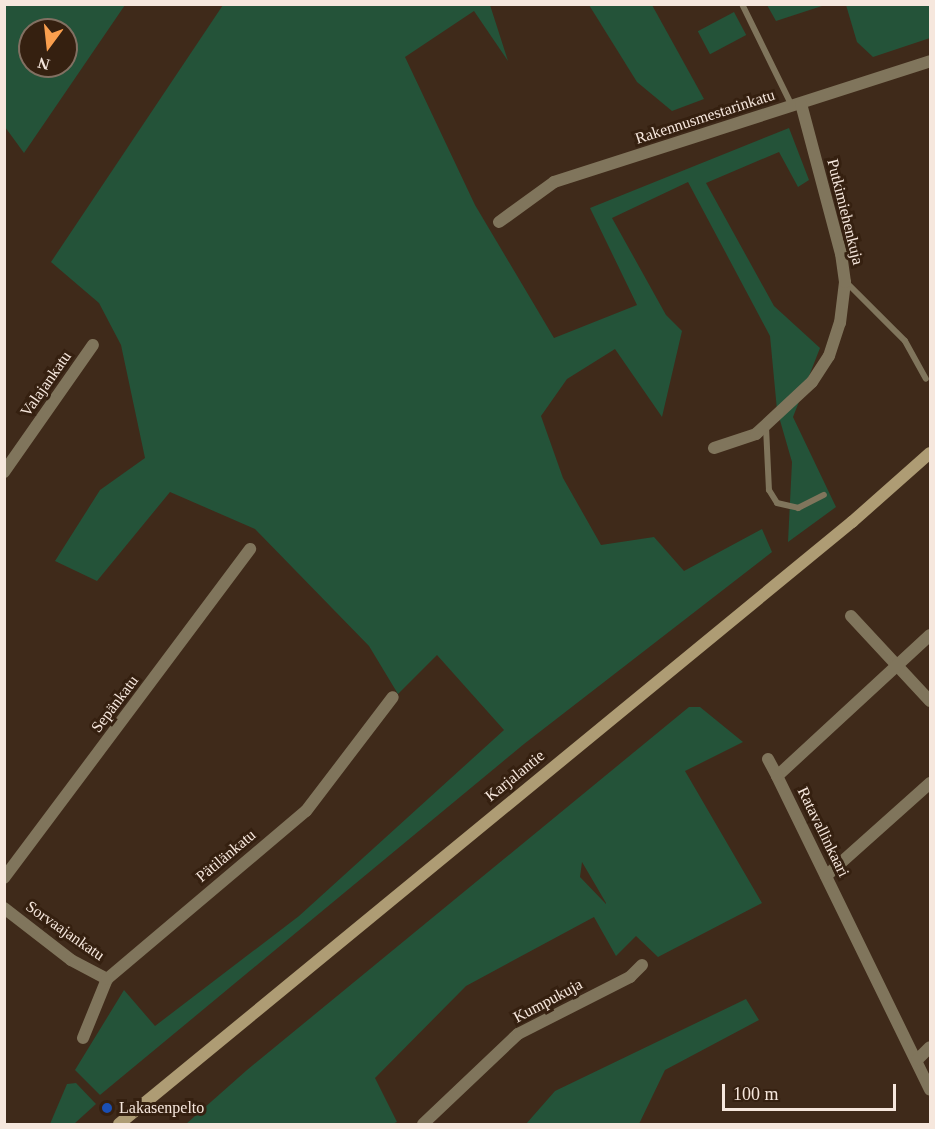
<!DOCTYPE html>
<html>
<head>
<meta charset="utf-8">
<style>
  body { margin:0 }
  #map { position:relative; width:935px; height:1129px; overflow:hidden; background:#3f2a1a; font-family:"Times New Roman",serif }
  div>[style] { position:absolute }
  .green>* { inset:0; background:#245339; transform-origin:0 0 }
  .lane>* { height:6px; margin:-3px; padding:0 3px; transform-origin:3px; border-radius:3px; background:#80755c }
  .street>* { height:12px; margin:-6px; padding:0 6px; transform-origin:6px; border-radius:6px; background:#80755c }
  .secondary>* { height:12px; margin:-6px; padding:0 6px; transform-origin:6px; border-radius:6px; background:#ae9c74 }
  .dots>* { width:16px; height:16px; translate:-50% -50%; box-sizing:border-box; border:3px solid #352010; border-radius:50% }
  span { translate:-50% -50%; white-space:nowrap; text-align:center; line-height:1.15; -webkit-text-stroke:6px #352010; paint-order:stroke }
  .street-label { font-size:16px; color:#f6e7dd }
  .poi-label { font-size:16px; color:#f6e7dd }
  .left { translate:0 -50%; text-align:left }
  .frame { position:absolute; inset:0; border:6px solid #f6e7dd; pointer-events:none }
  .north { position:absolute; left:18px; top:18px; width:60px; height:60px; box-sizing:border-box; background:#352010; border:2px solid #827062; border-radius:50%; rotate:195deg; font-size:16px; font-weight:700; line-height:24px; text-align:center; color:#f6e7dd }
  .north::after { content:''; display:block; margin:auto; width:21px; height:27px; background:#fa9f4e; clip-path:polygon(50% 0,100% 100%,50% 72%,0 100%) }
  .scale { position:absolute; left:722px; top:1084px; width:174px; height:27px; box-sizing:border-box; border:3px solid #f6e7dd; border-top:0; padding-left:8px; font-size:18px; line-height:21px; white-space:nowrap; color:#f6e7dd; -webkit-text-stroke:4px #352010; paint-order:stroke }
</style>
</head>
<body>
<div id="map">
  <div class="green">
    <div style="clip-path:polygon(evenodd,4px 5px,125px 5px,24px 153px,5px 127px,4px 5px,30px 30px,66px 30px,66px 66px,30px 66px,30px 30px)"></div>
    <div style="clip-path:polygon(223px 5px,490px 5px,508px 61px,474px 11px,405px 57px,475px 205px,554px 338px,637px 305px,590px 208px,789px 128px,809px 180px,798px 187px,779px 152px,706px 183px,774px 306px,820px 348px,793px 417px,836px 507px,788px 542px,792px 462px,777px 410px,770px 336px,688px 182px,612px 218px,666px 315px,682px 331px,662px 417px,615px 349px,567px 379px,541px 416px,563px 478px,601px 545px,654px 537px,684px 571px,762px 529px,772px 552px,524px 744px,100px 1095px,75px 1070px,124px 990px,155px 1026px,299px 916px,504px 730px,437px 655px,398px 694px,369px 646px,255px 529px,170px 492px,97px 581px,55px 561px,100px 490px,145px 458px,121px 345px,99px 303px,51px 262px)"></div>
    <div style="clip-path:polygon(589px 5px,652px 5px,704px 99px,672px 111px,637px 82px)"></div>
    <div style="clip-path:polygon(767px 5px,825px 5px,776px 21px)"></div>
    <div style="clip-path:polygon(846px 5px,930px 5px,930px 38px,873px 57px,857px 42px)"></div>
    <div style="left:734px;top:12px;width:26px;height:41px;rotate:62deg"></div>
    <div style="clip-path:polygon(evenodd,700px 707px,743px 742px,685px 771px,762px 903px,658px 957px,636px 936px,616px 956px,594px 917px,466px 986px,375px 1078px,397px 1122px,392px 1124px,186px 1124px,247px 1070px,689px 707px,700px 707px,582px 862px,606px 903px,606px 904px,580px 877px,582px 862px)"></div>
    <div style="clip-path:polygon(746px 999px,759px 1020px,665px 1070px,639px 1124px,526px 1124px,555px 1091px)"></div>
    <div style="clip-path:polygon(76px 1083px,96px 1104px,74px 1124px,50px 1124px,67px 1084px)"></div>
  </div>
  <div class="lane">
    <div style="left:742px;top:4px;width:114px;rotate:63.9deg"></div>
    <div style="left:846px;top:282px;width:83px;rotate:45deg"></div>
    <div style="left:905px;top:341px;width:43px;rotate:61.1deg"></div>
    <div style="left:766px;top:427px;width:63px;rotate:87.3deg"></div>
    <div style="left:769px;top:490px;width:15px;rotate:58deg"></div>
    <div style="left:777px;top:503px;width:22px;rotate:13deg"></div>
    <div style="left:798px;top:508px;width:29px;rotate:-27deg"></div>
  </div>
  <div class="street">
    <div style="left:499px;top:222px;width:68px;rotate:-36deg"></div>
    <div style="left:554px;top:182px;width:395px;rotate:-17.8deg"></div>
    <div style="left:714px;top:448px;width:44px;rotate:-18.4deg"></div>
    <div style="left:756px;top:434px;width:76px;rotate:-42.9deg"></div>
    <div style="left:812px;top:382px;width:31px;rotate:-57deg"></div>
    <div style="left:829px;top:356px;width:35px;rotate:-72deg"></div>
    <div style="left:840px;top:323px;width:41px;rotate:-83deg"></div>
    <div style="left:845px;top:282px;width:28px;rotate:-98deg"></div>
    <div style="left:841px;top:254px;width:155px;rotate:-104.9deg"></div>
    <div style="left:4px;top:472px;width:155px;rotate:-55deg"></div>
    <div style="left:851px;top:616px;width:116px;rotate:47.1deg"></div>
    <div style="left:930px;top:635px;width:208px;rotate:137.3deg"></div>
    <div style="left:777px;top:776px;width:349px;rotate:64deg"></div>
    <div style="left:768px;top:759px;width:19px;rotate:62deg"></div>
    <div style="left:826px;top:876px;width:140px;rotate:-41.8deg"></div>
    <div style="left:4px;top:878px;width:411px;rotate:-53.2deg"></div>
    <div style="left:4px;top:908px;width:85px;rotate:37.8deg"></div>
    <div style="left:71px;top:960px;width:41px;rotate:27.8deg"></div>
    <div style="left:83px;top:1038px;width:64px;rotate:-67.9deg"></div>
    <div style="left:107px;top:979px;width:260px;rotate:-40.2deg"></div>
    <div style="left:306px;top:811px;width:143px;rotate:-52.7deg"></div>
    <div style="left:917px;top:1060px;width:18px;rotate:-45deg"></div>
    <div style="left:423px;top:1124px;width:131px;rotate:-43.5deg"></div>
    <div style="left:518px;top:1034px;width:126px;rotate:-27deg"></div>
    <div style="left:630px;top:977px;width:17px;rotate:-45deg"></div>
  </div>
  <div class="secondary">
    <div style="left:119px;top:1124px;width:949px;rotate:-39.4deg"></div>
    <div style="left:852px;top:522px;width:104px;rotate:-41.5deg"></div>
  </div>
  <div class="dots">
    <div style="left:107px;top:1108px;background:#1a4fb4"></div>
  </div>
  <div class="street-label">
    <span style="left:705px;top:117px;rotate:-18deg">Rakennusmestarinkatu</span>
    <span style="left:845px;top:212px;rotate:76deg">Putkimiehenkuja</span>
    <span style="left:46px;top:384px;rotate:-55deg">Valajankatu</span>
    <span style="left:115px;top:704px;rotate:-53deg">Sepänkatu</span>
    <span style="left:515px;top:776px;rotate:-39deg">Karjalantie</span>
    <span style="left:823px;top:832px;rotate:64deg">Ratavallinkaari</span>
    <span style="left:226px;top:856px;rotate:-40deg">Pätilänkatu</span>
    <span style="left:65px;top:931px;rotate:35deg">Sorvaajankatu</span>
    <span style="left:548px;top:1001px;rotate:-28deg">Kumpukuja</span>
  </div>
  <div class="poi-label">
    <span class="left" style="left:119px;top:1108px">Lakasenpelto</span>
  </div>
  <div class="frame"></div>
  <div class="north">N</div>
  <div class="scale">100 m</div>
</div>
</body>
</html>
